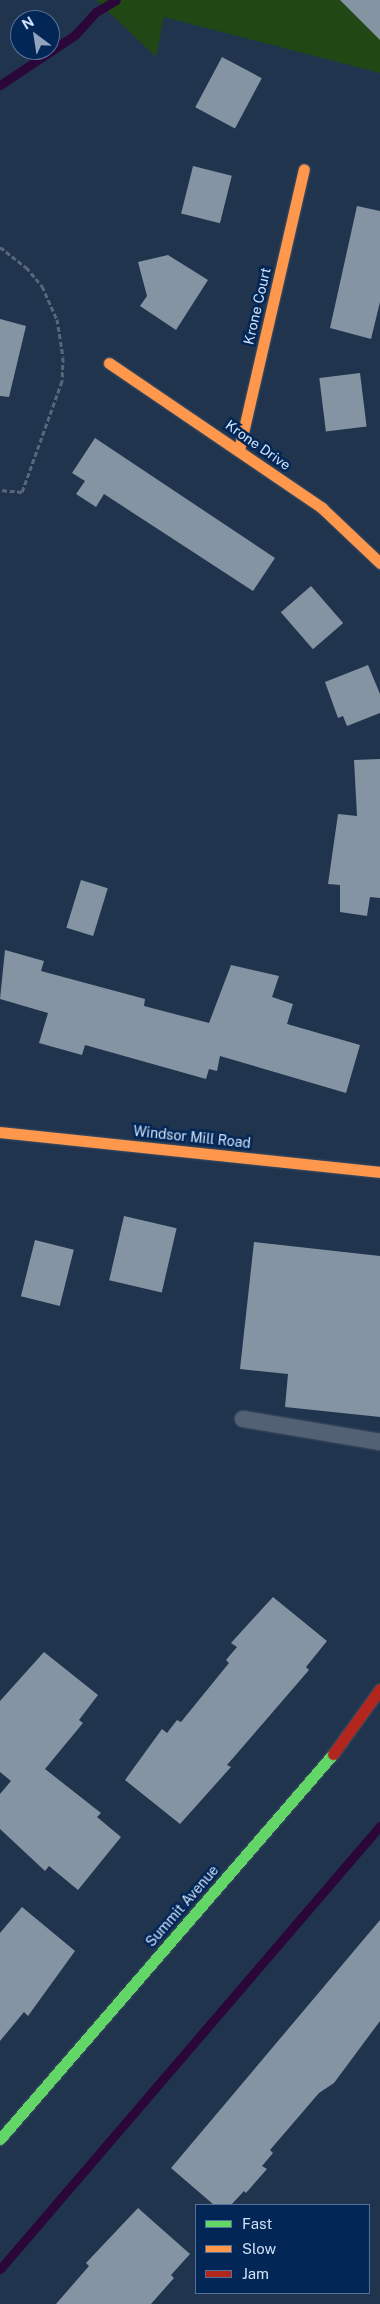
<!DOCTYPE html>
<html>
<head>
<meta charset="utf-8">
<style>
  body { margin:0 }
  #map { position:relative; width:380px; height:2304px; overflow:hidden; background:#20344e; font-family:"Public Sans",sans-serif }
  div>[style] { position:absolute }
  .green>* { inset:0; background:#214814 }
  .stream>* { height:9px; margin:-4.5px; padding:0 4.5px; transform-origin:4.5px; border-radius:4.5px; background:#2a0639 }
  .building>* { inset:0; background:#8594a3; transform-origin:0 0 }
  .path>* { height:3px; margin-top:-1.5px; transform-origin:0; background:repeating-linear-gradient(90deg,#596678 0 5px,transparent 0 7.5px) }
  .roads { filter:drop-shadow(0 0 1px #415064) drop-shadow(0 0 1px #415064) }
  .lane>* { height:16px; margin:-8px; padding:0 8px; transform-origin:8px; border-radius:8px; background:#536175 }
  .fast>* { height:11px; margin:-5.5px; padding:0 5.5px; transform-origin:5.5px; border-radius:5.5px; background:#63d668 }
  .slow>* { height:11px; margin:-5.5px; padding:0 5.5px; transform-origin:5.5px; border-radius:5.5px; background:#ff974d }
  .jam>* { height:11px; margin:-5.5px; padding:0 5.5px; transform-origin:5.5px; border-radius:5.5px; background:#b3261e }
  span { translate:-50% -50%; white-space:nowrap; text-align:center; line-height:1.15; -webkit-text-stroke:5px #022756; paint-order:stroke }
  .street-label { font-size:14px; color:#d0e1f9 }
  .legend { position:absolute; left:195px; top:2204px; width:175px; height:90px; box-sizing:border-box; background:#022756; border:1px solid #547197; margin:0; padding:6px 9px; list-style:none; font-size:15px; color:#d0e1f9 }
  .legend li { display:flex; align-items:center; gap:10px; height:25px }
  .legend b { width:25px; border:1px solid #547197 }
  .north { position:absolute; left:10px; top:10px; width:50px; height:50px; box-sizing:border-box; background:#022756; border:1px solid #547197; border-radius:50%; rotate:329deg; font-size:14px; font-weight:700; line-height:20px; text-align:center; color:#d0e1f9 }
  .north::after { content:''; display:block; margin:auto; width:18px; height:22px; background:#92a4bd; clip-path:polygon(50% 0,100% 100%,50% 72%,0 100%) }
</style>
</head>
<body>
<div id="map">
  <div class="green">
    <div style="clip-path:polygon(96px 0,380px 0,380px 73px,164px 17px,156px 57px)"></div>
  </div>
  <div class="stream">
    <div style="left:0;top:85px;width:90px;rotate:-33.7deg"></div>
    <div style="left:75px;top:35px;width:31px;rotate:-48deg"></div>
    <div style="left:96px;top:12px;width:23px;rotate:-31deg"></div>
    <div style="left:0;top:2269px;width:584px;rotate:-49.38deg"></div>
  </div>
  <div class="building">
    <div style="clip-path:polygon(340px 0,380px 0,380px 40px)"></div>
    <div style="left:222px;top:57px;width:45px;height:57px;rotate:28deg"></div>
    <div style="left:193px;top:166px;width:40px;height:49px;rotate:14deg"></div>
    <div style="clip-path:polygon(357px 206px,380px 211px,380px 302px,371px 339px,330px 328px)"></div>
    <div style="clip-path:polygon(168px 255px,208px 280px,176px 330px,140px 306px,147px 296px,138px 262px)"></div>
    <div style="clip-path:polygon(0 319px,26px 326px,9px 397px,0 396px)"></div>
    <div style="left:360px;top:373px;width:54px;height:41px;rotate:83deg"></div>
    <div style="clip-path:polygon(95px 438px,275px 558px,253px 591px,104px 494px,96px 507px,76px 494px,85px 481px,72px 473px)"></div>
    <div style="left:311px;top:586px;width:49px;height:40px;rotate:49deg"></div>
    <div style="clip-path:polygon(368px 665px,380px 694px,380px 713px,347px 726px,343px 716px,338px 718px,325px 682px)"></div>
    <div style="clip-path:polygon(380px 759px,380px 898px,370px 897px,367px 916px,340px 912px,340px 885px,328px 884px,338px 814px,357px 816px,354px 760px)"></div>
    <div style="left:81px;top:880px;width:28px;height:50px;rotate:17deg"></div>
    <div style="clip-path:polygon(5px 950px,44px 961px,41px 971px,145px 999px,144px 1006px,209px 1023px,231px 965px,279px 976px,272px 997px,293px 1004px,287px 1024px,360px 1045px,346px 1093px,220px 1056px,217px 1071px,209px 1069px,206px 1079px,85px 1045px,82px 1055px,39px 1043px,48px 1013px,0 999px)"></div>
    <div style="left:124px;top:1216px;width:54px;height:66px;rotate:13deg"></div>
    <div style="left:35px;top:1240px;width:40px;height:58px;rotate:14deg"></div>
    <div style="clip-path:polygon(254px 1242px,380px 1256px,380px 1417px,285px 1407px,288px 1374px,240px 1369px)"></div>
    <div style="clip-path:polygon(273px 1597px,327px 1641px,306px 1667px,309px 1670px,227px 1765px,231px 1767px,180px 1824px,125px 1780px,162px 1729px,167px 1733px,177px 1720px,181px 1722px,229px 1663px,226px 1660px,237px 1647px,231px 1643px)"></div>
    <div style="clip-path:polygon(44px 1652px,98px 1695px,79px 1720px,83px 1723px,45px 1769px,101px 1813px,97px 1817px,121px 1837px,78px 1890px,49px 1866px,45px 1871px,0 1829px,0 1794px,11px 1781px,0 1772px,0 1701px)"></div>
    <div style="clip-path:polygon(22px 1907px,75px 1951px,28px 2016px,24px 2012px,0 2041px,0 1933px)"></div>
    <div style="clip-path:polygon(380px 1920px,380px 2021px,334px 2083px,319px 2093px,270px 2150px,273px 2153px,262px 2166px,267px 2169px,246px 2193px,244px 2191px,231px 2205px,214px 2205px,171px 2168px)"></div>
    <div style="clip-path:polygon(138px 2208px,190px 2254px,171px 2275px,174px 2278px,151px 2304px,56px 2304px,89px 2266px,86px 2263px)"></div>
  </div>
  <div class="path">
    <div style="left:0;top:247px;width:33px;rotate:38deg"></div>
    <div style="left:26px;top:267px;width:25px;rotate:50deg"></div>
    <div style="left:42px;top:286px;width:36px;rotate:66deg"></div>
    <div style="left:57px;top:319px;width:38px;rotate:81deg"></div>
    <div style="left:63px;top:357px;width:24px;rotate:92deg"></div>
    <div style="left:62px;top:381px;width:118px;rotate:109.8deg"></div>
    <div style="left:22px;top:492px;width:22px;rotate:-175deg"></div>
  </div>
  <div class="roads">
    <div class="lane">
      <div style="left:243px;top:1419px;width:139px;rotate:9.5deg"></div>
    </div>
    <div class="fast">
      <div style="left:0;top:2139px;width:509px;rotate:-49.14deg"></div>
    </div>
    <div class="slow">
      <div style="left:109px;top:363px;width:258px;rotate:34.2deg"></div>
      <div style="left:322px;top:508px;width:80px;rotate:43.5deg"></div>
      <div style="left:239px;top:450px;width:288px;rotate:-77deg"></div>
      <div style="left:0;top:1132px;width:382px;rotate:6deg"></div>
    </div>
    <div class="jam">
      <div style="left:333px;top:1754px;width:80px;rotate:-54.1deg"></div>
    </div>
  </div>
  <div class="street-label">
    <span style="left:257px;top:306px;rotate:-77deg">Krone Court</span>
    <span style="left:258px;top:445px;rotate:35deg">Krone Drive</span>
    <span style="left:192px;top:1137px;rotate:6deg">Windsor Mill Road</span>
    <span style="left:182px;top:1906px;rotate:-49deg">Summit Avenue</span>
  </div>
  <ul class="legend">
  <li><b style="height:6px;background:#63d668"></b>Fast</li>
  <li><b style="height:6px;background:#ff974d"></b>Slow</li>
  <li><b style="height:6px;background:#b3261e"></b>Jam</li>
  </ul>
  <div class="north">N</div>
</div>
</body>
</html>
